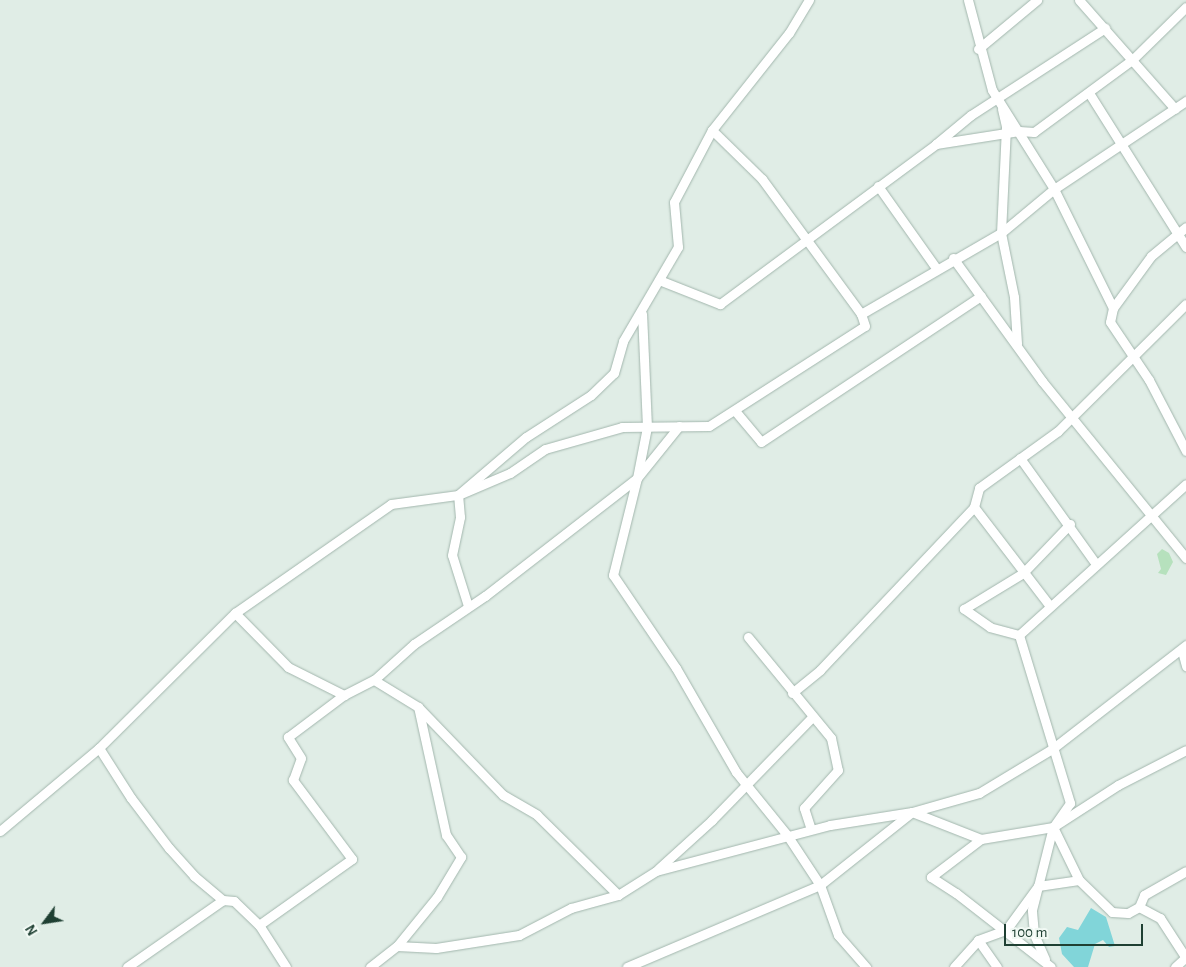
<!DOCTYPE html>
<html>
<head>
<meta charset="utf-8">
<style>
  body { margin:0 }
  #map { position:relative; width:1186px; height:967px; overflow:hidden; background:#e0ede6; font-family:"Alegreya Sans",sans-serif }
  div>[style] { position:absolute }
  .green>* { inset:0; background:#b6e1bd }
  .water>* { inset:0; background:#81d5d9 }
  .roads { filter:drop-shadow(0 0 1px #a2b6ad) drop-shadow(0 0 1px #a2b6ad) }
  .minor>* { height:9px; margin:-4.5px; padding:0 4.5px; transform-origin:4.5px; border-radius:4.5px; background:#fff }
  span { translate:-50% -50%; white-space:nowrap; text-align:center; line-height:1.15; -webkit-text-stroke:4px #f1f9f4; paint-order:stroke }
  .north { position:absolute; left:20px; top:897px; width:50px; height:50px; -webkit-text-stroke:4px #f1f9f4; paint-order:stroke; rotate:239deg; font-size:14px; font-weight:700; line-height:20px; text-align:center; color:#1f4033 }
  .north::after { content:''; display:block; margin:auto; width:18px; height:22px; background:#1f4033; clip-path:polygon(50% 0,100% 100%,50% 72%,0 100%) }
  .scale { position:absolute; left:1004px; top:924px; width:139px; height:22px; box-sizing:border-box; border:2px solid #1f4033; border-top:0; padding-left:6px; font-size:15px; line-height:18px; white-space:nowrap; color:#1f4033; -webkit-text-stroke:4px #f1f9f4; paint-order:stroke }
</style>
</head>
<body>
<div id="map">
  <div class="green">
    <div style="clip-path:polygon(1162px 549px,1169px 553px,1173px 562px,1166px 575px,1158px 573px,1161px 569px,1157px 554px)"></div>
  </div>
  <div class="water">
    <div style="clip-path:polygon(1091px 908px,1106px 917px,1115px 946px,1109px 947px,1103px 940px,1095px 944px,1088px 967px,1074px 967px,1062px 954px,1059px 938px,1067px 927px,1078px 930px)"></div>
  </div>
  <div class="roads">
    <div class="minor">
      <div style="left:968px;top:0;width:93px;rotate:75.1deg"></div>
      <div style="left:992px;top:90px;width:117px;rotate:57.9deg"></div>
      <div style="left:1054px;top:189px;width:133px;rotate:63.6deg"></div>
      <div style="left:1113px;top:308px;width:14px;rotate:102deg"></div>
      <div style="left:1110px;top:322px;width:70px;rotate:56.1deg"></div>
      <div style="left:1149px;top:380px;width:80px;rotate:62.5deg"></div>
      <div style="left:1079px;top:0;width:145px;rotate:48.6deg"></div>
      <div style="left:978px;top:49px;width:77px;rotate:-39.7deg"></div>
      <div style="left:1089px;top:93px;width:182px;rotate:57.8deg"></div>
      <div style="left:1002px;top:109px;width:18px;rotate:77deg"></div>
      <div style="left:1006px;top:127px;width:106px;rotate:92.7deg"></div>
      <div style="left:1001px;top:233px;width:65px;rotate:78.5deg"></div>
      <div style="left:1014px;top:297px;width:47px;rotate:86.3deg"></div>
      <div style="left:712px;top:130px;width:70px;rotate:44.4deg"></div>
      <div style="left:762px;top:179px;width:167px;rotate:53.7deg"></div>
      <div style="left:936px;top:144px;width:45px;rotate:-39.6deg"></div>
      <div style="left:971px;top:115px;width:160px;rotate:-33deg"></div>
      <div style="left:878px;top:186px;width:100px;rotate:54.7deg"></div>
      <div style="left:953px;top:258px;width:152px;rotate:54.1deg"></div>
      <div style="left:1042px;top:381px;width:228px;rotate:50.9deg"></div>
      <div style="left:659px;top:280px;width:66px;rotate:21.5deg"></div>
      <div style="left:720px;top:304px;width:269px;rotate:-36.5deg"></div>
      <div style="left:936px;top:144px;width:84px;rotate:-8.9deg"></div>
      <div style="left:1019px;top:131px;width:15px;rotate:4deg"></div>
      <div style="left:1034px;top:132px;width:123px;rotate:-36.4deg"></div>
      <div style="left:1133px;top:59px;width:74px;rotate:-44.5deg"></div>
      <div style="left:1113px;top:308px;width:64px;rotate:-53.8deg"></div>
      <div style="left:1151px;top:256px;width:45px;rotate:-39.6deg"></div>
      <div style="left:736px;top:412px;width:39px;rotate:50deg"></div>
      <div style="left:761px;top:442px;width:264px;rotate:-33.6deg"></div>
      <div style="left:679px;top:426px;width:67px;rotate:128.9deg"></div>
      <div style="left:637px;top:478px;width:100px;rotate:103.9deg"></div>
      <div style="left:613px;top:575px;width:112px;rotate:55.9deg"></div>
      <div style="left:676px;top:668px;width:120px;rotate:60deg"></div>
      <div style="left:736px;top:772px;width:81px;rotate:51deg"></div>
      <div style="left:787px;top:835px;width:60px;rotate:56.6deg"></div>
      <div style="left:820px;top:885px;width:53px;rotate:70.2deg"></div>
      <div style="left:838px;top:935px;width:43px;rotate:48.8deg"></div>
      <div style="left:1020px;top:458px;width:130px;rotate:54.4deg"></div>
      <div style="left:974px;top:507px;width:125px;rotate:52.5deg"></div>
      <div style="left:468px;top:606px;width:53px;rotate:-107.4deg"></div>
      <div style="left:452px;top:555px;width:39px;rotate:-78deg"></div>
      <div style="left:460px;top:517px;width:22px;rotate:-95deg"></div>
      <div style="left:458px;top:495px;width:89px;rotate:-40.5deg"></div>
      <div style="left:526px;top:437px;width:77px;rotate:-32.9deg"></div>
      <div style="left:591px;top:395px;width:32px;rotate:-44deg"></div>
      <div style="left:614px;top:373px;width:33px;rotate:-74deg"></div>
      <div style="left:623px;top:341px;width:109px;rotate:-59.7deg"></div>
      <div style="left:678px;top:247px;width:45px;rotate:-95.1deg"></div>
      <div style="left:674px;top:202px;width:81px;rotate:-62.2deg"></div>
      <div style="left:712px;top:130px;width:124px;rotate:-51.6deg"></div>
      <div style="left:789px;top:33px;width:39px;rotate:-59deg"></div>
      <div style="left:235px;top:613px;width:76px;rotate:45.5deg"></div>
      <div style="left:288px;top:667px;width:63px;rotate:26.6deg"></div>
      <div style="left:1019px;top:635px;width:176px;rotate:73.1deg"></div>
      <div style="left:1070px;top:803px;width:29px;rotate:125deg"></div>
      <div style="left:1053px;top:827px;width:59px;rotate:63.9deg"></div>
      <div style="left:1079px;top:880px;width:46px;rotate:44.1deg"></div>
      <div style="left:1112px;top:912px;width:16px;rotate:4deg"></div>
      <div style="left:1128px;top:913px;width:13px;rotate:-29deg"></div>
      <div style="left:1139px;top:907px;width:24px;rotate:28deg"></div>
      <div style="left:1160px;top:918px;width:48px;rotate:57deg"></div>
      <div style="left:1019px;top:635px;width:225px;rotate:-42.1deg"></div>
      <div style="left:1019px;top:635px;width:30px;rotate:-165deg"></div>
      <div style="left:990px;top:627px;width:32px;rotate:-145deg"></div>
      <div style="left:964px;top:609px;width:69px;rotate:-31.4deg"></div>
      <div style="left:1023px;top:573px;width:68px;rotate:-46.2deg"></div>
      <div style="left:748px;top:637px;width:131px;rotate:50.6deg"></div>
      <div style="left:831px;top:738px;width:33px;rotate:78deg"></div>
      <div style="left:838px;top:770px;width:51px;rotate:131.8deg"></div>
      <div style="left:804px;top:808px;width:22px;rotate:72deg"></div>
      <div style="left:1182px;top:651px;width:16px;rotate:75deg"></div>
      <div style="left:374px;top:680px;width:54px;rotate:-42deg"></div>
      <div style="left:414px;top:644px;width:86px;rotate:-34.1deg"></div>
      <div style="left:485px;top:596px;width:192px;rotate:-37.8deg"></div>
      <div style="left:637px;top:478px;width:52px;rotate:-78.9deg"></div>
      <div style="left:647px;top:427px;width:113px;rotate:-92.5deg"></div>
      <div style="left:792px;top:693px;width:36px;rotate:-39deg"></div>
      <div style="left:820px;top:670px;width:224px;rotate:-46.6deg"></div>
      <div style="left:974px;top:507px;width:20px;rotate:-75deg"></div>
      <div style="left:979px;top:488px;width:97px;rotate:-35.8deg"></div>
      <div style="left:1058px;top:431px;width:180px;rotate:-44.8deg"></div>
      <div style="left:99px;top:748px;width:59px;rotate:57.4deg"></div>
      <div style="left:131px;top:798px;width:63px;rotate:52.8deg"></div>
      <div style="left:169px;top:848px;width:38px;rotate:48deg"></div>
      <div style="left:194px;top:876px;width:38px;rotate:40deg"></div>
      <div style="left:223px;top:900px;width:11px;rotate:5deg"></div>
      <div style="left:234px;top:901px;width:35px;rotate:44deg"></div>
      <div style="left:0;top:831px;width:129px;rotate:-40deg"></div>
      <div style="left:99px;top:748px;width:192px;rotate:-44.8deg"></div>
      <div style="left:235px;top:613px;width:190px;rotate:-34.9deg"></div>
      <div style="left:391px;top:504px;width:68px;rotate:-7.7deg"></div>
      <div style="left:458px;top:495px;width:56px;rotate:-22.9deg"></div>
      <div style="left:510px;top:473px;width:42px;rotate:-34.4deg"></div>
      <div style="left:545px;top:449px;width:80px;rotate:-15.9deg"></div>
      <div style="left:622px;top:427px;width:87px;rotate:-0.7deg"></div>
      <div style="left:709px;top:426px;width:185px;rotate:-32.7deg"></div>
      <div style="left:865px;top:326px;width:13px;rotate:-108deg"></div>
      <div style="left:861px;top:314px;width:162px;rotate:-30.1deg"></div>
      <div style="left:1001px;top:233px;width:69px;rotate:-39.7deg"></div>
      <div style="left:1054px;top:189px;width:159px;rotate:-33.7deg"></div>
      <div style="left:981px;top:839px;width:63px;rotate:142.8deg"></div>
      <div style="left:931px;top:877px;width:30px;rotate:33deg"></div>
      <div style="left:956px;top:893px;width:120px;rotate:37.9deg"></div>
      <div style="left:658px;top:869px;width:73px;rotate:-42.2deg"></div>
      <div style="left:712px;top:820px;width:144px;rotate:-45.8deg"></div>
      <div style="left:1139px;top:907px;width:13px;rotate:-67deg"></div>
      <div style="left:1144px;top:895px;width:48px;rotate:-29.7deg"></div>
      <div style="left:978px;top:940px;width:33px;rotate:55deg"></div>
      <div style="left:397px;top:946px;width:39px;rotate:3deg"></div>
      <div style="left:436px;top:948px;width:84px;rotate:-8.9deg"></div>
      <div style="left:519px;top:935px;width:59px;rotate:-27.4deg"></div>
      <div style="left:571px;top:908px;width:49px;rotate:-15.5deg"></div>
      <div style="left:618px;top:895px;width:45px;rotate:-32.3deg"></div>
      <div style="left:656px;top:871px;width:180px;rotate:-14.8deg"></div>
      <div style="left:830px;top:825px;width:83px;rotate:-9deg"></div>
      <div style="left:912px;top:812px;width:74px;rotate:21.4deg"></div>
      <div style="left:981px;top:839px;width:73px;rotate:-9.5deg"></div>
      <div style="left:1053px;top:827px;width:77px;rotate:-32.9deg"></div>
      <div style="left:1118px;top:785px;width:76px;rotate:-27.2deg"></div>
      <div style="left:1045px;top:959px;width:27px;rotate:-114deg"></div>
      <div style="left:1034px;top:934px;width:24px;rotate:-95deg"></div>
      <div style="left:1032px;top:910px;width:86px;rotate:-75.8deg"></div>
      <div style="left:127px;top:967px;width:117px;rotate:-34.9deg"></div>
      <div style="left:286px;top:967px;width:50px;rotate:-122.7deg"></div>
      <div style="left:259px;top:925px;width:114px;rotate:-35.4deg"></div>
      <div style="left:352px;top:859px;width:99px;rotate:-126.8deg"></div>
      <div style="left:293px;top:780px;width:23px;rotate:-70deg"></div>
      <div style="left:301px;top:758px;width:25px;rotate:-122deg"></div>
      <div style="left:288px;top:737px;width:70px;rotate:-36.9deg"></div>
      <div style="left:344px;top:695px;width:34px;rotate:-27deg"></div>
      <div style="left:374px;top:680px;width:52px;rotate:31.5deg"></div>
      <div style="left:418px;top:707px;width:122px;rotate:46deg"></div>
      <div style="left:503px;top:795px;width:39px;rotate:30deg"></div>
      <div style="left:537px;top:815px;width:114px;rotate:44.6deg"></div>
      <div style="left:370px;top:967px;width:34px;rotate:-38deg"></div>
      <div style="left:397px;top:946px;width:63px;rotate:-50.8deg"></div>
      <div style="left:437px;top:897px;width:47px;rotate:-59deg"></div>
      <div style="left:461px;top:857px;width:27px;rotate:-124deg"></div>
      <div style="left:446px;top:835px;width:131px;rotate:-102.3deg"></div>
      <div style="left:627px;top:967px;width:210px;rotate:-23deg"></div>
      <div style="left:820px;top:885px;width:117px;rotate:-38.4deg"></div>
      <div style="left:912px;top:812px;width:70px;rotate:-15.8deg"></div>
      <div style="left:979px;top:793px;width:85px;rotate:-31.1deg"></div>
      <div style="left:1052px;top:749px;width:170px;rotate:-37.8deg"></div>
      <div style="left:954px;top:967px;width:36px;rotate:-48deg"></div>
      <div style="left:978px;top:940px;width:30px;rotate:-20deg"></div>
      <div style="left:1006px;top:930px;width:54px;rotate:-54deg"></div>
      <div style="left:1038px;top:886px;width:41px;rotate:-8.3deg"></div>
      <div style="left:1175px;top:967px;width:15px;rotate:-42deg"></div>
    </div>
  </div>
  <div class="north">N</div>
  <div class="scale">100 m</div>
</div>
</body>
</html>
